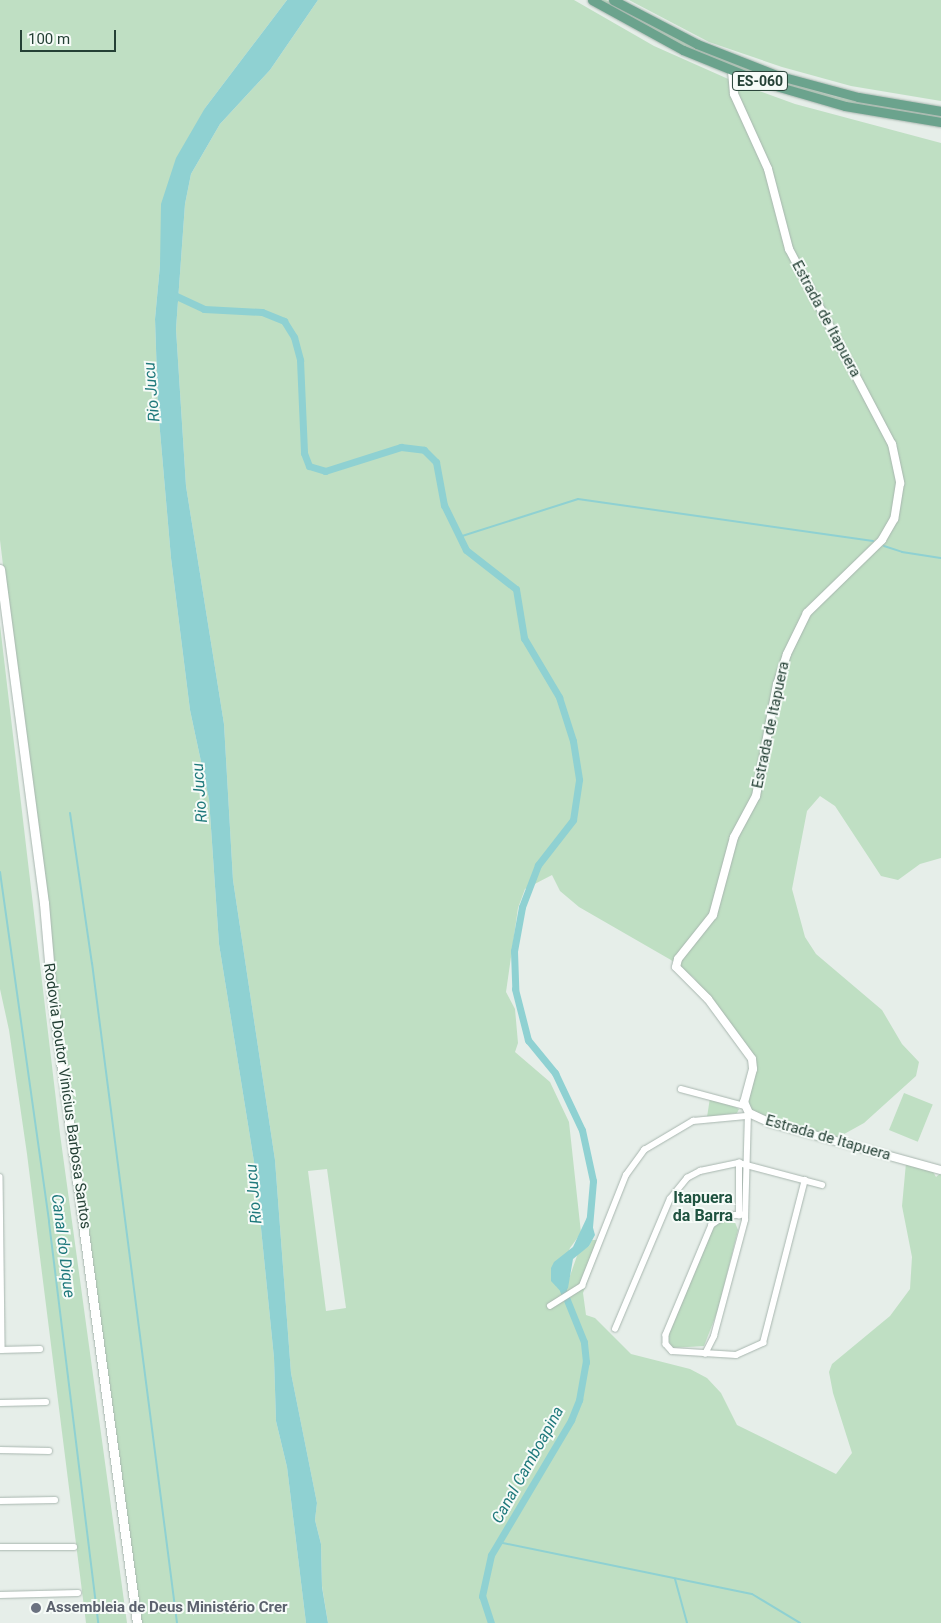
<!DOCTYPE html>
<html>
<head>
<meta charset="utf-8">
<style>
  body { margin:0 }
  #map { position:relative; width:941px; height:1623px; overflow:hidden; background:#e6eee9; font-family:Roboto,sans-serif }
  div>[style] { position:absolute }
  .green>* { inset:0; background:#bfdfc3; transform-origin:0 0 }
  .water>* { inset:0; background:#8fd1d2 }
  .stream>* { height:2px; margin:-1px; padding:0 1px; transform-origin:1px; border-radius:1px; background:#8fd1d2 }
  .canal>* { height:7px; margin:-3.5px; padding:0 3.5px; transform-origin:3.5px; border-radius:3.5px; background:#8fd1d2 }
  .roads { filter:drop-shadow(0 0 1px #a8b6af) drop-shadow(0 0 1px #a8b6af) }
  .minor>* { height:5.5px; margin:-2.75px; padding:0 2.75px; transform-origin:2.75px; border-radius:2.75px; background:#fff }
  .tertiary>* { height:8px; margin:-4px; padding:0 4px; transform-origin:4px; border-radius:4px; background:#fff }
  .secondary>* { height:9px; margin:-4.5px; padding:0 4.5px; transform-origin:4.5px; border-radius:4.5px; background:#fff }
  .primary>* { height:9px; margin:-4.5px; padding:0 4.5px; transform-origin:4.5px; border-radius:4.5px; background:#6ba38d }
  .dots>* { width:14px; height:14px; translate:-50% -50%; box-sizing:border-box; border:2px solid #f6fbf8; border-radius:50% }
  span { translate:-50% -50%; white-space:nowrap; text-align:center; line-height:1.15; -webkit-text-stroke:4px #f6fbf8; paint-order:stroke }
  .shield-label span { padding:1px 4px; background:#f6fbf8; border:1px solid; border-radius:4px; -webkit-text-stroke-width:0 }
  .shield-label { font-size:14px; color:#244035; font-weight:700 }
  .street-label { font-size:15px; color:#244035 }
  .worship-label { font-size:15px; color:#5b616d; font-weight:700 }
  .left { translate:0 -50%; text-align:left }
  .water-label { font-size:16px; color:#1f797c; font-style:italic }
  .neighbourhood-label { font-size:16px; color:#205340; font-weight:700 }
  .scale { position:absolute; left:20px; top:30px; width:96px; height:22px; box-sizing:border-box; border:2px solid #244035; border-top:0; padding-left:6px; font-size:15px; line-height:18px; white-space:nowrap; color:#244035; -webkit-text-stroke:4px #f6fbf8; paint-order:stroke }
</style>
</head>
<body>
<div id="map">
  <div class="green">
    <div style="clip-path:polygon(0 0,287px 0,205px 108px,160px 265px,155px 319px,158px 408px,171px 558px,190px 710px,209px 799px,219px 944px,255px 1168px,274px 1358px,276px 1421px,287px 1467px,306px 1623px,138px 1623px,71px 1133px,0 540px)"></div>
    <div style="clip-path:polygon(evenodd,318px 0,574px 0,654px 46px,735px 82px,795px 104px,941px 143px,941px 858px,920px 864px,898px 880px,881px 876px,835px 806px,820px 796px,807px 811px,792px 889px,805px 937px,816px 954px,882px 1010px,902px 1044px,919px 1062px,916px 1076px,864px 1123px,837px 1138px,767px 1119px,752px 1111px,746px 1102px,755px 1064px,694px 978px,671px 960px,579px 907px,560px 891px,552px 875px,525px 889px,518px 908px,506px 992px,515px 1009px,518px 1043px,515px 1052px,550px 1082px,569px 1122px,581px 1233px,570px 1248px,556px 1286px,564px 1293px,578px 1253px,589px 1246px,592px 1240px,603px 1240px,583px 1293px,586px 1315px,595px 1318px,631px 1354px,690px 1369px,707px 1378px,721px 1393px,737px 1425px,836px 1474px,852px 1453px,833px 1393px,829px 1372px,832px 1364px,890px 1316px,910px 1289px,912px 1257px,902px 1206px,906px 1163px,932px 1170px,936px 1177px,941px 1173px,941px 1623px,328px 1623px,322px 1586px,321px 1544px,315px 1520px,317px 1503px,291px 1373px,275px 1160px,233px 880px,224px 724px,186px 486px,176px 329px,185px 204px,191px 174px,220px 124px,270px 70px,318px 0,327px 1169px,346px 1308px,326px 1311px,308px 1171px,327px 1169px)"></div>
    <div style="clip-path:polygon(600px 0,606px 0,696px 48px,765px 76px,836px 97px,941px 115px,941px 119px,846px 103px,764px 79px,684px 47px)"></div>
    <div style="clip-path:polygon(629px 0,941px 0,941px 101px,851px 86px,782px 67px,709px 42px)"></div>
    <div style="clip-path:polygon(0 625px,60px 1134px,127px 1623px,86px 1623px,27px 1154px,9px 1030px,0 989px)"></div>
    <div style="left:904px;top:1093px;width:31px;height:40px;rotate:22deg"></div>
    <div style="clip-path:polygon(710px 1098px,735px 1107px,739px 1109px,737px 1113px,707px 1117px)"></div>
    <div style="clip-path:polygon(723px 1219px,734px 1220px,738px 1230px,718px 1310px,704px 1346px,672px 1348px,667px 1337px,714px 1226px)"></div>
  </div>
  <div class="water">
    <div style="clip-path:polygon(287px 0,318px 0,270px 70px,220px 124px,191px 174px,185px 204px,176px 329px,186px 486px,224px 724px,233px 880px,275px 1160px,291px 1373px,317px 1503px,315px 1520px,321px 1544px,322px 1587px,328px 1623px,306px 1623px,287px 1467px,276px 1421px,274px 1358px,255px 1168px,219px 944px,209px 799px,190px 710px,171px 558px,158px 408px,155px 319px,160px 265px,161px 204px,176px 158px,205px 108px)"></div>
    <div style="clip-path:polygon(589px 1213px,595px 1235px,589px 1246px,573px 1259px,568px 1288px,563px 1294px,551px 1281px,551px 1268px,554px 1262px,573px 1247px)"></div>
  </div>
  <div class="stream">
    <div style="left:459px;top:537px;width:125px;rotate:-17.7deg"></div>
    <div style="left:578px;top:499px;width:298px;rotate:8.1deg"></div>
    <div style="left:884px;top:546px;width:19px;rotate:18deg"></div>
    <div style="left:902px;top:552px;width:39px;rotate:9deg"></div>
    <div style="left:70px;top:813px;width:152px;rotate:81.7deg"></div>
    <div style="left:92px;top:963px;width:665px;rotate:82.66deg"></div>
    <div style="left:0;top:872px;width:353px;rotate:82deg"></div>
    <div style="left:49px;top:1222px;width:404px;rotate:83deg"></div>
    <div style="left:498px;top:1542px;width:259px;rotate:11.6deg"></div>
    <div style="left:752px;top:1594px;width:56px;rotate:31.1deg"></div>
    <div style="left:675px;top:1579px;width:46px;rotate:74.7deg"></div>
  </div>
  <div class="canal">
    <div style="left:172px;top:294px;width:35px;rotate:25deg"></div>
    <div style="left:204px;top:309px;width:58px;rotate:3deg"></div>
    <div style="left:262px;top:312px;width:24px;rotate:22deg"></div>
    <div style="left:284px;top:321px;width:19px;rotate:58deg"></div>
    <div style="left:294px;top:337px;width:24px;rotate:75deg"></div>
    <div style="left:300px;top:360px;width:93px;rotate:87.5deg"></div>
    <div style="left:304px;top:453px;width:14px;rotate:69deg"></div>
    <div style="left:309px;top:466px;width:17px;rotate:17deg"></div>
    <div style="left:325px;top:471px;width:80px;rotate:-17.5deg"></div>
    <div style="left:401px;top:447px;width:23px;rotate:7deg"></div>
    <div style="left:424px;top:450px;width:17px;rotate:45deg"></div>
    <div style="left:436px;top:462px;width:44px;rotate:79.5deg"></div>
    <div style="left:444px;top:505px;width:50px;rotate:63.9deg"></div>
    <div style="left:466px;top:550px;width:63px;rotate:38deg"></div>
    <div style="left:516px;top:589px;width:50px;rotate:80.7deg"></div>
    <div style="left:524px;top:638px;width:69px;rotate:59.3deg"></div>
    <div style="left:559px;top:697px;width:46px;rotate:72.3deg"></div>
    <div style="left:573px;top:741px;width:39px;rotate:81deg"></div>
    <div style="left:579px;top:780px;width:40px;rotate:98.5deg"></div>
    <div style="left:573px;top:820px;width:57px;rotate:127.9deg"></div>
    <div style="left:538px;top:865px;width:45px;rotate:110.9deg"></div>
    <div style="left:522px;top:907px;width:45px;rotate:100.3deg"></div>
    <div style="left:514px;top:951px;width:38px;rotate:88deg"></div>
    <div style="left:515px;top:989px;width:53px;rotate:75.7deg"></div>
    <div style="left:528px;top:1040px;width:43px;rotate:50.7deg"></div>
    <div style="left:555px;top:1073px;width:63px;rotate:64.7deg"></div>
    <div style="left:582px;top:1130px;width:52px;rotate:77.8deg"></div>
    <div style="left:593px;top:1181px;width:46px;rotate:95deg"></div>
    <div style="left:491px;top:1623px;width:28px;rotate:-108deg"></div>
    <div style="left:482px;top:1596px;width:42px;rotate:-77.6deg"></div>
    <div style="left:491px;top:1555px;width:157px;rotate:-59.3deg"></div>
    <div style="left:571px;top:1420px;width:22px;rotate:-68deg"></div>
    <div style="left:579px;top:1400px;width:39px;rotate:-80deg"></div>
    <div style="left:586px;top:1362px;width:20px;rotate:-96deg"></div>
    <div style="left:584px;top:1342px;width:56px;rotate:-112deg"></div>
  </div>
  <div class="roads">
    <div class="minor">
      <div style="left:681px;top:1089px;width:66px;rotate:14.9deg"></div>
      <div style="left:0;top:1177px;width:173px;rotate:89.3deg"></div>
      <div style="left:745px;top:1215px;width:20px;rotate:177deg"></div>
      <div style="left:725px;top:1216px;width:16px;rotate:145deg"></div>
      <div style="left:712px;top:1225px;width:119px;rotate:112.7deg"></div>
      <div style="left:666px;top:1335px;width:9px;rotate:90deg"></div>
      <div style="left:666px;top:1344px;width:9px;rotate:49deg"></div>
      <div style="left:672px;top:1351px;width:64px;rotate:3.6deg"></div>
      <div style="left:736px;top:1355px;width:30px;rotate:-24deg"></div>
      <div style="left:763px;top:1343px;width:168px;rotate:-75.6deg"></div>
      <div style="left:739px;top:1216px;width:53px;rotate:-90deg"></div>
      <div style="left:550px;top:1306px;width:38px;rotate:-32deg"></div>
      <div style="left:582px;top:1286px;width:119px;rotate:-68.4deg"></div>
      <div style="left:626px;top:1175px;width:31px;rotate:-54deg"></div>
      <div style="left:644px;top:1150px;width:57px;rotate:-30.6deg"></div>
      <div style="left:693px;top:1121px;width:53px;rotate:-5.4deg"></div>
      <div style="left:615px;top:1329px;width:141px;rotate:-67.1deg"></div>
      <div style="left:670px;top:1199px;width:27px;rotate:-51deg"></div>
      <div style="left:687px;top:1178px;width:15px;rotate:-28deg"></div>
      <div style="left:700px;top:1171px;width:40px;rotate:-12deg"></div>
      <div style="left:739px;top:1163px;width:86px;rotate:14.8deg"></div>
      <div style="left:0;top:1350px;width:40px;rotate:-1.4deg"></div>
      <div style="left:705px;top:1354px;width:20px;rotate:-63deg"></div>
      <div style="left:714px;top:1336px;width:120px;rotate:-75deg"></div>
      <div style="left:745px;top:1220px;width:107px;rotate:-88.4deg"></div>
      <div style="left:0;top:1403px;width:46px;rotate:-1.2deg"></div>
      <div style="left:0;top:1450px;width:49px;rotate:1.2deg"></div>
      <div style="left:0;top:1501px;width:55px;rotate:-1deg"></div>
      <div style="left:0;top:1547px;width:74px"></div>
      <div style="left:0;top:1595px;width:78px;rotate:-1.5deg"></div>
    </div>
    <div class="tertiary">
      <div style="left:732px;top:71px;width:23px;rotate:85deg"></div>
      <div style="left:734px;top:94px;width:82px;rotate:65.6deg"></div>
      <div style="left:768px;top:169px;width:83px;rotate:75.3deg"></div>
      <div style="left:789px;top:249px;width:221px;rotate:62.2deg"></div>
      <div style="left:892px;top:444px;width:40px;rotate:78deg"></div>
      <div style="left:900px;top:483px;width:36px;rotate:99deg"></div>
      <div style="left:894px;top:519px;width:24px;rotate:120deg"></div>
      <div style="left:882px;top:540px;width:105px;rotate:135.8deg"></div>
      <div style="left:807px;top:613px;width:46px;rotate:116deg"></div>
      <div style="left:787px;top:654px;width:32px;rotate:108deg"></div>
      <div style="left:777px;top:684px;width:114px;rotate:100.6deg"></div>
      <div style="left:756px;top:796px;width:47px;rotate:118.2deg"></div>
      <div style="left:734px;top:837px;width:81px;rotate:105.1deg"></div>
      <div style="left:713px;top:915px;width:56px;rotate:128.5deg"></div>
      <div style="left:678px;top:959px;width:8px;rotate:104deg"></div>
      <div style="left:676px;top:967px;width:45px;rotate:45deg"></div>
      <div style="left:708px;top:999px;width:74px;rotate:53.7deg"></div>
      <div style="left:752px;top:1059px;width:10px;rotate:84deg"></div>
      <div style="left:753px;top:1069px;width:34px;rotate:105deg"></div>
      <div style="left:744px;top:1102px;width:12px;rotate:66deg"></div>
      <div style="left:749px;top:1113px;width:23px;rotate:25deg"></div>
      <div style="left:770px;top:1123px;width:177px;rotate:15.4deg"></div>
    </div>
    <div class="secondary">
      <div style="left:0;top:569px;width:337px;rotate:82.5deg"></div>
      <div style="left:44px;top:903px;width:93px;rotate:85.1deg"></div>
      <div style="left:52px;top:996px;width:633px;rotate:82.28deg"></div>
    </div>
    <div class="primary">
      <div style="left:592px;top:0;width:104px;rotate:28.8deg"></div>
      <div style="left:683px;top:50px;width:85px;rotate:22.1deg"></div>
      <div style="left:762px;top:82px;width:86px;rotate:16.1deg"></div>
      <div style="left:845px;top:106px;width:97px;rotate:9.5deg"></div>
      <div style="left:613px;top:0;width:95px;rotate:27.6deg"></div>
      <div style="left:697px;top:44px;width:85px;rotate:21.4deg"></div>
      <div style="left:776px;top:75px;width:85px;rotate:15deg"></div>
      <div style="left:858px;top:97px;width:84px;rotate:9.6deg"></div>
    </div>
  </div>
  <div class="dots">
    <div style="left:36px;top:1608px;background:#6b7280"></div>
  </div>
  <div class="shield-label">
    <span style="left:760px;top:81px">ES-060</span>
  </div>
  <div class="street-label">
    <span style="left:826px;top:319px;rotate:62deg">Estrada de Itapuera</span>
    <span style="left:771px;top:725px;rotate:-78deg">Estrada de Itapuera</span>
    <span style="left:67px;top:1096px;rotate:82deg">Rodovia Doutor Vinícius Barbosa Santos</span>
    <span style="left:828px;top:1138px;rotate:16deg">Estrada de Itapuera</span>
  </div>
  <div class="worship-label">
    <span class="left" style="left:46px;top:1608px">Assembleia de Deus Ministério Crer</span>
  </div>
  <div class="water-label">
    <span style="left:152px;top:392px;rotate:-95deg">Rio Jucu</span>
    <span style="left:200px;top:793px;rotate:-94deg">Rio Jucu</span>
    <span style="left:254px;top:1194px;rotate:-95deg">Rio Jucu</span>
    <span style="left:63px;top:1246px;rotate:83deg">Canal do Dique</span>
    <span style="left:528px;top:1465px;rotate:-61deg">Canal Camboapina</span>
  </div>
  <div class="neighbourhood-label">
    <span style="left:703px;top:1207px">Itapuera<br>da Barra</span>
  </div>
  <div class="scale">100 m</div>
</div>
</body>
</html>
